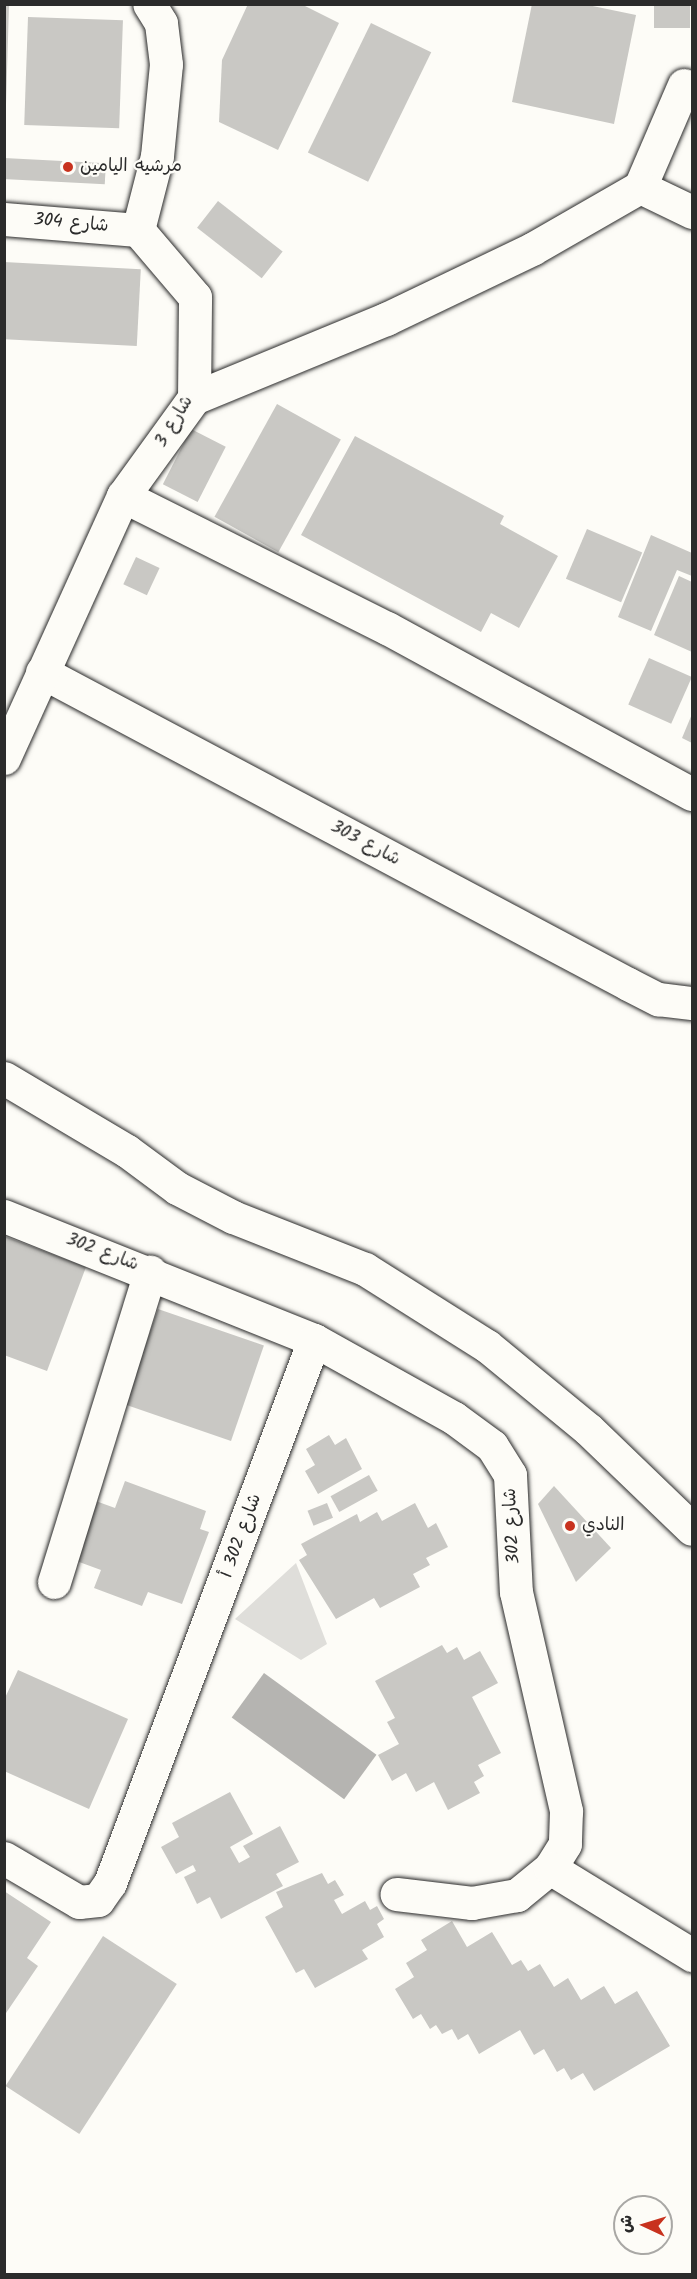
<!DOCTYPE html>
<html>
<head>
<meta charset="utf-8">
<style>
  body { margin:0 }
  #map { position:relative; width:697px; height:2279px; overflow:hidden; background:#fdfcf7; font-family:Kalam,"Playpen Sans Arabic",sans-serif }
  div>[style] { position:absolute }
  .green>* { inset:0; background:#dfdeda }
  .water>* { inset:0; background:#b5b4b1; transform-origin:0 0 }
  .building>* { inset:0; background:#c9c8c4; transform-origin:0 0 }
  .roads { filter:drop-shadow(0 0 2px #2b2b2b) drop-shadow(0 0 2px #2b2b2b) }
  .minor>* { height:33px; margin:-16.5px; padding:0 16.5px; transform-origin:16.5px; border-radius:16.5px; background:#fdfcf7 }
  .dots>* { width:16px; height:16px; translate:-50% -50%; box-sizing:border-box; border:3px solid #fdfcf7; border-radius:50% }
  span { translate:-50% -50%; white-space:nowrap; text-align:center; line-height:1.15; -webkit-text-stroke:4.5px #fdfcf7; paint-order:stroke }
  .poi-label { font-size:18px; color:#2b2b2b }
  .left { translate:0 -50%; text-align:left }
  .street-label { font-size:18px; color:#2b2b2b }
  .frame { position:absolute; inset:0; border:6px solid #2b2b2b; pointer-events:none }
  .north { position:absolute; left:613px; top:2195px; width:60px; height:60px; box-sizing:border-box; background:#fdfcf7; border:2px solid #a9a8a5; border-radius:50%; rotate:274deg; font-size:16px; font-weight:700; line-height:24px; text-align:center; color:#2b2b2b }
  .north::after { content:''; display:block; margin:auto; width:21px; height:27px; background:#c8321e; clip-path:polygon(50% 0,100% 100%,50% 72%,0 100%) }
</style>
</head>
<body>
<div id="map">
  <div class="green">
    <div style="clip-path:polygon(296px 1563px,327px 1644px,301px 1660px,235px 1619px)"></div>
  </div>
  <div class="water">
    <div style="left:264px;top:1673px;width:139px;height:55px;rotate:36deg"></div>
  </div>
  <div class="building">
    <div style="clip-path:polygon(248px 4px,301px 4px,339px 23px,278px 150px,219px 122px,222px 60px)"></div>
    <div style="clip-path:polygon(532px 4px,583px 4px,636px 15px,614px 124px,512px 102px)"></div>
    <div style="left:654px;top:4px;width:36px;height:24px"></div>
    <div style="clip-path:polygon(4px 5px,9px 5px,6px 105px,4px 105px)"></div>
    <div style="left:28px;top:17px;width:95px;height:108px;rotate:2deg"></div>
    <div style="left:371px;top:23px;width:67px;height:144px;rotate:26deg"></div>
    <div style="left:4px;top:158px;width:102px;height:21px;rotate:3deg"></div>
    <div style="left:218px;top:201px;width:82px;height:34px;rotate:38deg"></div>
    <div style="left:4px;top:262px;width:137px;height:77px;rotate:3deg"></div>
    <div style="left:277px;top:404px;width:73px;height:129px;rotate:29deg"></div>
    <div style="left:191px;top:429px;width:39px;height:62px;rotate:27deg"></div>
    <div style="clip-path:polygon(355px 436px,504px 516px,500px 524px,558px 556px,519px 628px,491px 613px,481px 632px,301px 535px)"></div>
    <div style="left:587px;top:529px;width:60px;height:54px;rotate:23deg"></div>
    <div style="clip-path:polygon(651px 535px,692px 553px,692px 576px,677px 570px,651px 631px,618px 617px)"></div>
    <div style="left:136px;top:557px;width:26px;height:30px;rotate:25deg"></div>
    <div style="clip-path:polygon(679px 576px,692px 582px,692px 652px,654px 635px)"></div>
    <div style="left:649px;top:658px;width:47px;height:51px;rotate:24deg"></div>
    <div style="clip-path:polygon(692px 714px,692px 743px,682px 738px)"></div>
    <div style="clip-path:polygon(4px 1236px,86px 1267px,47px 1371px,4px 1355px)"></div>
    <div style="left:158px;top:1309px;width:112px;height:101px;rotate:19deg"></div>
    <div style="clip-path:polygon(329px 1435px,335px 1445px,346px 1438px,362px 1469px,318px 1494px,305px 1471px,315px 1465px,306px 1449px)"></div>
    <div style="left:369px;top:1475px;width:18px;height:44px;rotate:61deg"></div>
    <div style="clip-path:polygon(125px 1481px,206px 1511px,200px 1529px,209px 1532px,182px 1604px,148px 1592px,142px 1606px,94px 1588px,101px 1570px,71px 1559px,93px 1500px,115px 1508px)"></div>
    <div style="clip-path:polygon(554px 1486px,611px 1548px,576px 1582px,538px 1504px)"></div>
    <div style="left:327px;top:1503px;width:16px;height:21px;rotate:68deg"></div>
    <div style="clip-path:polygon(415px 1503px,428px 1528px,436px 1523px,448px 1547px,426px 1558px,430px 1565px,413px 1574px,420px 1587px,380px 1608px,374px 1598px,336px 1619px,299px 1560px,307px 1555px,301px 1544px,357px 1514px,360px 1522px,377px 1512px,382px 1521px)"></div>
    <div style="clip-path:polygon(442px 1645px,447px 1653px,457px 1647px,464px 1660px,480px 1651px,498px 1683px,472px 1697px,501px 1753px,478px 1765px,484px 1776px,474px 1782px,480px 1793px,448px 1810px,434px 1782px,416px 1792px,406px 1773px,392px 1781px,378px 1755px,399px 1744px,387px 1722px,395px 1718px,375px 1681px)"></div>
    <div style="clip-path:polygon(18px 1670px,128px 1719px,89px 1809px,4px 1771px,4px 1700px)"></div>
    <div style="clip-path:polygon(230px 1792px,253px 1834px,230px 1847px,239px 1863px,250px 1857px,243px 1846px,280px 1826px,299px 1862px,276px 1874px,283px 1886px,221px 1919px,210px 1897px,197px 1904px,184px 1877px,196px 1871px,193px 1865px,176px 1874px,161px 1847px,179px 1837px,172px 1823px)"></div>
    <div style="clip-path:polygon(322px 1873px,328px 1884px,335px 1880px,344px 1895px,334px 1900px,342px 1914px,365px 1901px,370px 1910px,377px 1906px,384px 1919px,377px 1924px,384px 1937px,362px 1950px,368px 1959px,315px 1988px,304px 1969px,296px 1973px,265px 1917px,283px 1907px,276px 1892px)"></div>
    <div style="clip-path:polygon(4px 1891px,51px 1922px,27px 1958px,38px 1966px,4px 2016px)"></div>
    <div style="clip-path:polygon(452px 1921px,467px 1947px,492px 1932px,512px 1965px,521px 1960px,528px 1971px,540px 1964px,554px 1987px,568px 1978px,581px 2000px,604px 1986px,615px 2004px,637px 1991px,670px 2046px,594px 2091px,583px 2073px,571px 2080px,564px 2068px,557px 2072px,544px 2049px,534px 2055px,520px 2030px,479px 2054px,468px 2034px,458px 2040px,452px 2029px,442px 2034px,436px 2025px,430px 2029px,421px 2014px,413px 2019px,395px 1989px,414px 1977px,406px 1963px,427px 1950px,421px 1940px)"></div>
    <div style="left:103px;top:1936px;width:88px;height:179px;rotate:33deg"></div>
  </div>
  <div class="roads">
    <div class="minor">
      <div style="left:640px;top:187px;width:111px;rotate:-66.7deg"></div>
      <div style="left:4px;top:219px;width:134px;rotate:4.7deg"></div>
      <div style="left:138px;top:230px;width:76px;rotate:-75.6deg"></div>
      <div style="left:157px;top:156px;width:92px;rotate:-84.4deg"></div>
      <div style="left:166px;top:64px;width:41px;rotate:-97deg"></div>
      <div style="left:161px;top:23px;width:22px;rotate:-122deg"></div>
      <div style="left:194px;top:398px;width:208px;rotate:-22.4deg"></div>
      <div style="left:386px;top:319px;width:162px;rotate:-25.6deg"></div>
      <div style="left:532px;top:249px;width:125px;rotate:-29.9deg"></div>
      <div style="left:640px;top:187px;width:58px;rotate:25.7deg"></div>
      <div style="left:123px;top:496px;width:295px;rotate:26.6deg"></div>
      <div style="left:387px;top:628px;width:347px;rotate:28.6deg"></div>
      <div style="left:42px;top:672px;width:664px;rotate:28.03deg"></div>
      <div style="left:628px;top:984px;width:34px;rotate:27deg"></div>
      <div style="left:658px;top:999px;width:34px;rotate:7deg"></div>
      <div style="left:4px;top:758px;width:288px;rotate:-65.6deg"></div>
      <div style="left:123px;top:496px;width:121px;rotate:-54.1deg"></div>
      <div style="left:194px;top:398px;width:101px;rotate:-89.4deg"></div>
      <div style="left:195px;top:297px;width:88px;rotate:-130.4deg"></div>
      <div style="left:4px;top:1078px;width:143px;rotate:30.7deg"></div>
      <div style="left:127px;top:1151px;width:62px;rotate:36.5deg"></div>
      <div style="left:177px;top:1188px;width:63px;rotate:27.4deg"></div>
      <div style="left:233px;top:1217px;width:142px;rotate:21.5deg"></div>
      <div style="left:365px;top:1269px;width:144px;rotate:32.3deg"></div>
      <div style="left:487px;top:1346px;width:131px;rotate:39.4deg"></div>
      <div style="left:588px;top:1429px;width:144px;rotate:43.9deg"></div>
      <div style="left:4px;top:1216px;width:334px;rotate:21.8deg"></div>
      <div style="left:314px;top:1340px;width:160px;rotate:29.1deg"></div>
      <div style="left:454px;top:1418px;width:47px;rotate:36.4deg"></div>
      <div style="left:492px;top:1446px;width:34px;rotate:58deg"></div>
      <div style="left:510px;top:1475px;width:117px;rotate:87.1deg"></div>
      <div style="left:516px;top:1592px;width:225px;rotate:77.1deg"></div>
      <div style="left:566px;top:1811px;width:33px;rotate:92deg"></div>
      <div style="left:565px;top:1844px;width:28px;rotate:122deg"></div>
      <div style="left:550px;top:1868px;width:43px;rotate:140.7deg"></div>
      <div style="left:517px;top:1895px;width:46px;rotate:169.9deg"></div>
      <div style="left:472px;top:1903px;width:76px;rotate:-173.2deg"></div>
      <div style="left:54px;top:1582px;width:325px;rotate:-72.8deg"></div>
      <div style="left:4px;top:1858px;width:87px;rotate:30.4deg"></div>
      <div style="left:79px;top:1902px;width:19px;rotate:-6deg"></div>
      <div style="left:98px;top:1900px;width:21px;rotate:-55deg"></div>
      <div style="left:110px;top:1883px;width:580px;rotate:-69.41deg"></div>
      <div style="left:550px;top:1868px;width:167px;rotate:31.5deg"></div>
    </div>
  </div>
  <div class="dots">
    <div style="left:68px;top:167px;background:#c8321e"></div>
    <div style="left:570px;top:1526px;background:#c8321e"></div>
  </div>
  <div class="poi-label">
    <span class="left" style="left:80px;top:167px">مرشيه اليامين</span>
    <span class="left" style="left:582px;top:1526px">النادي</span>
  </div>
  <div class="street-label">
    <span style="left:71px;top:224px;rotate:5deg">شارع 304</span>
    <span style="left:175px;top:422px;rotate:-59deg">شارع 3</span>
    <span style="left:365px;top:844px;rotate:28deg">شارع 303</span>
    <span style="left:102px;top:1253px;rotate:21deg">شارع 302</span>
    <span style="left:513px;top:1526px;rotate:-93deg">شارع 302</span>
    <span style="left:242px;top:1536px;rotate:-70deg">شارع 302 أ</span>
  </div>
  <div class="frame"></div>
  <div class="north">ش</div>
</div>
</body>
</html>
